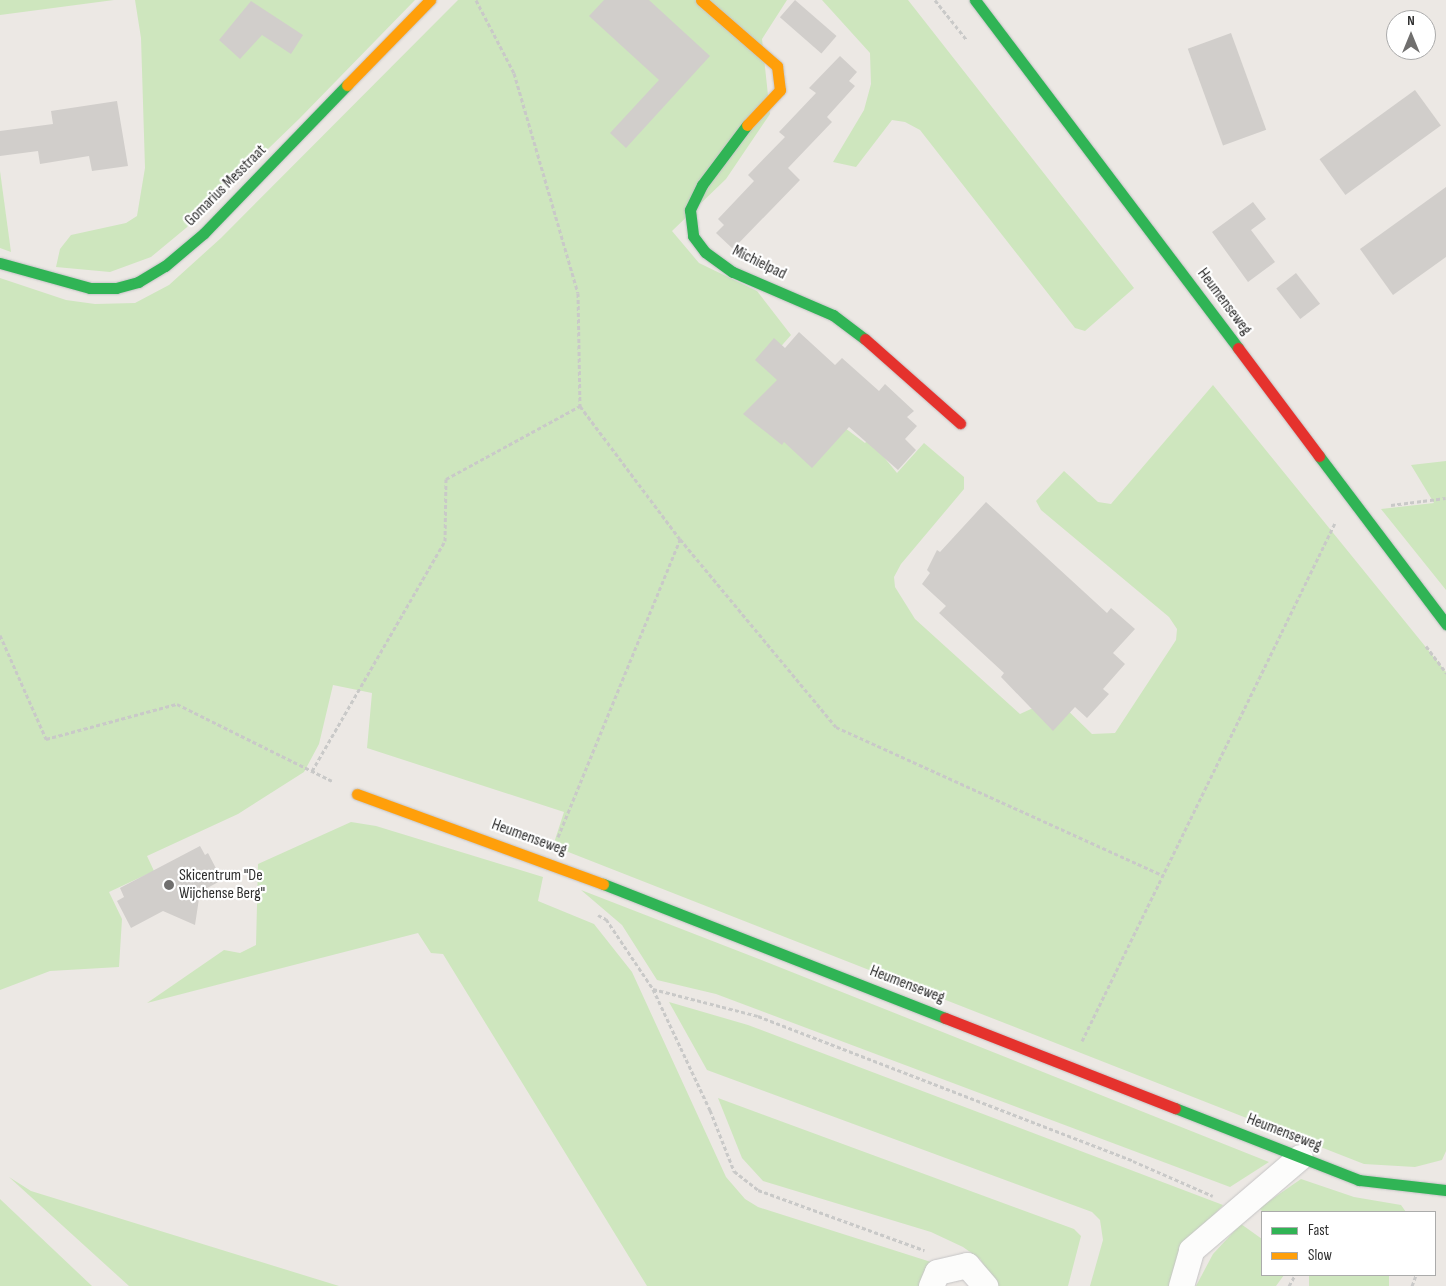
<!DOCTYPE html>
<html>
<head>
<meta charset="utf-8">
<style>
  body { margin:0 }
  #map { position:relative; width:1446px; height:1286px; overflow:hidden; background:#ece8e4; font-family:"Sofia Sans Condensed",sans-serif }
  div>[style] { position:absolute }
  .green>* { inset:0; background:#cee6be; transform-origin:0 0 }
  .building>* { inset:0; background:#d1cecb; transform-origin:0 0 }
  .path>* { height:3px; margin-top:-1.5px; transform-origin:0; background:repeating-linear-gradient(90deg,#c9c9c8 0 4px,transparent 0 6.5px) }
  .roads { filter:drop-shadow(0 0 1px #c5c4c5) drop-shadow(0 0 1px #c5c4c5) }
  .street>* { height:25px; margin:-12.5px; padding:0 12.5px; transform-origin:12.5px; border-radius:12.5px; background:#fcfcfb }
  .fast>* { height:11px; margin:-5.5px; padding:0 5.5px; transform-origin:5.5px; border-radius:5.5px; background:#30b455 }
  .slow>* { height:11px; margin:-5.5px; padding:0 5.5px; transform-origin:5.5px; border-radius:5.5px; background:#ff9f0a }
  .jam>* { height:11px; margin:-5.5px; padding:0 5.5px; transform-origin:5.5px; border-radius:5.5px; background:#e5322d }
  .dots>* { width:14px; height:14px; translate:-50% -50%; box-sizing:border-box; border:2px solid #fff; border-radius:50% }
  span { translate:-50% -50%; white-space:nowrap; text-align:center; line-height:1.15; -webkit-text-stroke:4.5px #fff; paint-order:stroke }
  .street-label { font-size:16px; color:#2e2e2e }
  .poi-label { font-size:16px; color:#2e2e2e }
  .left { translate:0 -50%; text-align:left }
  .legend { position:absolute; left:1261px; top:1211px; width:175px; height:65px; box-sizing:border-box; background:#fff; border:1px solid #ababab; margin:0; padding:6px 9px; list-style:none; font-size:15px; color:#2e2e2e }
  .legend li { display:flex; align-items:center; gap:10px; height:25px }
  .legend b { width:25px; border:1px solid #ababab }
  .north { position:absolute; left:1386px; top:10px; width:50px; height:50px; box-sizing:border-box; background:#fff; border:1px solid #ababab; border-radius:50%; rotate:0deg; font-size:14px; font-weight:700; line-height:20px; text-align:center; color:#2e2e2e }
  .north::after { content:''; display:block; margin:auto; width:18px; height:22px; background:#706f6e; clip-path:polygon(50% 0,100% 100%,50% 72%,0 100%) }
</style>
</head>
<body>
<div id="map">
  <div class="green">
    <div style="clip-path:polygon(0 0,114px 0,0 15px)"></div>
    <div style="clip-path:polygon(135px 0,415px 0,299px 119px,186px 228px,151px 257px,110px 272px,56px 267px,60px 249px,71px 235px,126px 223px,137px 216px,145px 168px,141px 38px)"></div>
    <div style="clip-path:polygon(458px 0,787px 0,762px 39px,770px 114px,726px 179px,672px 231px,699px 263px,757px 291px,791px 335px,769px 360px,825px 413px,865px 443px,869px 439px,897px 473px,924px 443px,964px 477px,964px 489px,901px 564px,894px 577px,895px 587px,915px 619px,1020px 714px,1055px 698px,1092px 734px,1115px 733px,1176px 640px,1177px 629px,1169px 617px,1041px 510px,1036px 501px,1064px 471px,1098px 502px,1111px 504px,1213px 385px,1446px 672px,1446px 1151px,1442px 1160px,1415px 1167px,1364px 1164px,553px 846px,564px 812px,367px 748px,372px 693px,333px 685px,319px 744px,304px 772px,238px 814px,147px 856px,154px 871px,109px 892px,122px 919px,119px 967px,50px 971px,0 990px,0 278px,66px 300px,95px 304px,135px 303px,169px 285px,221px 238px)"></div>
    <div style="clip-path:polygon(822px 0,908px 0,1134px 288px,1085px 331px,1075px 328px,920px 130px,905px 122px,892px 120px,856px 167px,833px 162px,864px 110px,871px 84px,870px 53px)"></div>
    <div style="clip-path:polygon(0 171px,11px 252px,0 248px)"></div>
    <div style="clip-path:polygon(1446px 461px,1446px 590px,1381px 509px,1434px 503px,1411px 465px)"></div>
    <div style="clip-path:polygon(351px 822px,376px 826px,543px 877px,538px 901px,594px 924px,632px 972px,726px 1177px,745px 1199px,758px 1207px,931px 1262px,922px 1286px,647px 1286px,443px 954px,431px 953px,418px 933px,147px 1003px,224px 950px,240px 953px,256px 945px,258px 864px)"></div>
    <div style="clip-path:polygon(581px 890px,774px 965px,1269px 1162px,1230px 1187px,716px 994px,657px 980px,622px 925px)"></div>
    <div style="clip-path:polygon(669px 1002px,748px 1025px,1223px 1205px,1200px 1230px,1171px 1286px,1090px 1286px,1103px 1240px,1100px 1220px,1092px 1212px,707px 1070px)"></div>
    <div style="clip-path:polygon(718px 1098px,1074px 1229px,1081px 1236px,1068px 1286px,997px 1286px,980px 1259px,963px 1247px,931px 1232px,763px 1181px,742px 1158px)"></div>
    <div style="clip-path:polygon(9px 1177px,31px 1191px,339px 1286px,129px 1286px)"></div>
    <div style="clip-path:polygon(1301px 1179px,1354px 1197px,1401px 1205px,1406px 1212px,1263px 1212px,1259px 1208px)"></div>
    <div style="clip-path:polygon(0 1199px,92px 1286px,0 1286px)"></div>
    <div style="clip-path:polygon(1241px 1224px,1262px 1239px,1262px 1275px,1284px 1275px,1276px 1286px,1196px 1286px,1213px 1254px)"></div>
    <div style="left:1309px;top:1275px;width:80px;height:13px"></div>
  </div>
  <div class="building">
    <div style="clip-path:polygon(604px 0,649px 0,710px 56px,626px 148px,610px 133px,659px 80px,589px 16px)"></div>
    <div style="left:795px;top:0;width:55px;height:23px;rotate:41deg"></div>
    <div style="clip-path:polygon(251px 1px,303px 35px,291px 54px,262px 35px,240px 59px,219px 40px)"></div>
    <div style="left:1231px;top:33px;width:103px;height:46px;rotate:70deg"></div>
    <div style="clip-path:polygon(840px 56px,857px 72px,849px 81px,855px 86px,827px 117px,832px 122px,788px 168px,800px 180px,733px 249px,716px 233px,724px 225px,718px 219px,754px 181px,748px 175px,785px 137px,779px 132px,816px 93px,809px 88px)"></div>
    <div style="left:1415px;top:90px;width:44px;height:118px;rotate:54deg"></div>
    <div style="clip-path:polygon(117px 101px,128px 166px,92px 171px,89px 156px,40px 164px,38px 151px,0 156px,0 131px,53px 124px,51px 111px)"></div>
    <div style="clip-path:polygon(1446px 187px,1446px 257px,1393px 295px,1360px 249px)"></div>
    <div style="clip-path:polygon(1253px 202px,1266px 219px,1251px 230px,1275px 262px,1248px 282px,1212px 232px)"></div>
    <div style="left:1296px;top:273px;width:39px;height:25px;rotate:52deg"></div>
    <div style="clip-path:polygon(799px 332px,835px 365px,842px 358px,879px 391px,885px 384px,914px 411px,907px 417px,917px 426px,905px 439px,916px 450px,898px 470px,849px 427px,812px 468px,784px 442px,782px 445px,743px 414px,777px 380px,755px 360px,774px 338px,785px 348px)"></div>
    <div style="clip-path:polygon(986px 502px,1107px 613px,1111px 608px,1135px 629px,1113px 653px,1125px 664px,1103px 689px,1109px 694px,1087px 718px,1075px 707px,1053px 731px,1001px 677px,1004px 673px,939px 613px,946px 606px,922px 584px,930px 573px,927px 570px,937px 550px,940px 552px)"></div>
    <div style="clip-path:polygon(200px 846px,205px 855px,208px 853px,222px 880px,200px 892px,195px 925px,163px 911px,131px 928px,117px 901px,124px 897px,120px 888px)"></div>
  </div>
  <div class="path">
    <div style="left:476px;top:0;width:82px;rotate:62.5deg"></div>
    <div style="left:514px;top:73px;width:229px;rotate:73.8deg"></div>
    <div style="left:578px;top:293px;width:113px;rotate:89deg"></div>
    <div style="left:935px;top:0;width:50px;rotate:51.5deg"></div>
    <div style="left:1391px;top:505px;width:55px;rotate:-7.3deg"></div>
    <div style="left:0;top:635px;width:114px;rotate:66.1deg"></div>
    <div style="left:46px;top:739px;width:136px;rotate:-15deg"></div>
    <div style="left:177px;top:704px;width:173px;rotate:26.4deg"></div>
    <div style="left:1426px;top:646px;width:34px;rotate:53deg"></div>
    <div style="left:312px;top:771px;width:266px;rotate:-60deg"></div>
    <div style="left:445px;top:541px;width:62px;rotate:-89.1deg"></div>
    <div style="left:446px;top:479px;width:153px;rotate:-28.6deg"></div>
    <div style="left:580px;top:406px;width:166px;rotate:53.1deg"></div>
    <div style="left:680px;top:539px;width:244px;rotate:50.3deg"></div>
    <div style="left:836px;top:727px;width:359px;rotate:24.4deg"></div>
    <div style="left:558px;top:837px;width:322px;rotate:-67.7deg"></div>
    <div style="left:598px;top:915px;width:9px;rotate:27deg"></div>
    <div style="left:606px;top:919px;width:84px;rotate:56.1deg"></div>
    <div style="left:653px;top:989px;width:108px;rotate:14.4deg"></div>
    <div style="left:758px;top:1016px;width:402px;rotate:21.1deg"></div>
    <div style="left:1133px;top:1161px;width:87px;rotate:23.6deg"></div>
    <div style="left:653px;top:989px;width:134px;rotate:64.8deg"></div>
    <div style="left:710px;top:1110px;width:66px;rotate:68.5deg"></div>
    <div style="left:734px;top:1171px;width:31px;rotate:38deg"></div>
    <div style="left:758px;top:1190px;width:177px;rotate:19.9deg"></div>
    <div style="left:1082px;top:1041px;width:576px;rotate:-63.97deg"></div>
    <div style="left:1289px;top:1286px;width:13px;rotate:-61deg"></div>
    <div style="left:1412px;top:1286px;width:12px;rotate:-70deg"></div>
  </div>
  <div class="roads">
    <div class="street">
      <div style="left:931px;top:1286px;width:15px;rotate:-67deg"></div>
      <div style="left:937px;top:1272px;width:31px;rotate:-13deg"></div>
      <div style="left:967px;top:1265px;width:28px;rotate:49deg"></div>
      <div style="left:1181px;top:1286px;width:37px;rotate:-74deg"></div>
      <div style="left:1191px;top:1250px;width:143px;rotate:-40.5deg"></div>
    </div>
    <div class="fast">
      <div style="left:975px;top:0;width:436px;rotate:52.9deg"></div>
      <div style="left:747px;top:125px;width:75px;rotate:126.9deg"></div>
      <div style="left:702px;top:185px;width:28px;rotate:116deg"></div>
      <div style="left:690px;top:210px;width:26px;rotate:83deg"></div>
      <div style="left:693px;top:236px;width:20px;rotate:53deg"></div>
      <div style="left:705px;top:252px;width:34px;rotate:36deg"></div>
      <div style="left:733px;top:272px;width:109px;rotate:23.3deg"></div>
      <div style="left:833px;top:315px;width:40px;rotate:37deg"></div>
      <div style="left:0;top:263px;width:93px;rotate:15.5deg"></div>
      <div style="left:90px;top:288px;width:26px"></div>
      <div style="left:116px;top:288px;width:23px;rotate:-15deg"></div>
      <div style="left:138px;top:282px;width:31px;rotate:-31deg"></div>
      <div style="left:165px;top:266px;width:51px;rotate:-40.2deg"></div>
      <div style="left:204px;top:233px;width:206px;rotate:-46deg"></div>
      <div style="left:1319px;top:456px;width:211px;rotate:52.9deg"></div>
      <div style="left:603px;top:884px;width:367px;rotate:21.4deg"></div>
      <div style="left:1175px;top:1108px;width:198px;rotate:21.4deg"></div>
      <div style="left:1359px;top:1180px;width:88px;rotate:6.6deg"></div>
    </div>
    <div class="slow">
      <div style="left:701px;top:0;width:101px;rotate:41deg"></div>
      <div style="left:777px;top:66px;width:24px;rotate:83deg"></div>
      <div style="left:780px;top:90px;width:48px;rotate:133.3deg"></div>
      <div style="left:347px;top:85px;width:119px;rotate:-45.7deg"></div>
      <div style="left:357px;top:794px;width:262px;rotate:20.1deg"></div>
    </div>
    <div class="jam">
      <div style="left:865px;top:339px;width:127px;rotate:41.5deg"></div>
      <div style="left:1238px;top:348px;width:135px;rotate:53.1deg"></div>
      <div style="left:945px;top:1018px;width:247px;rotate:21.4deg"></div>
    </div>
  </div>
  <div class="dots">
    <div style="left:169px;top:885px;background:#706f6e"></div>
  </div>
  <div class="street-label">
    <span style="left:226px;top:186px;rotate:-45deg">Gomarius Messtraat</span>
    <span style="left:759px;top:263px;rotate:26deg">Michielpad</span>
    <span style="left:1224px;top:302px;rotate:53deg">Heumenseweg</span>
    <span style="left:529px;top:838px;rotate:20deg">Heumenseweg</span>
    <span style="left:907px;top:985px;rotate:21deg">Heumenseweg</span>
    <span style="left:1284px;top:1133px;rotate:21deg">Heumenseweg</span>
  </div>
  <div class="poi-label">
    <span class="left" style="left:179px;top:885px">Skicentrum "De<br>Wijchense Berg"</span>
  </div>
  <ul class="legend">
  <li><b style="height:6px;background:#30b455"></b>Fast</li>
  <li><b style="height:6px;background:#ff9f0a"></b>Slow</li>
  </ul>
  <div class="north">N</div>
</div>
</body>
</html>
